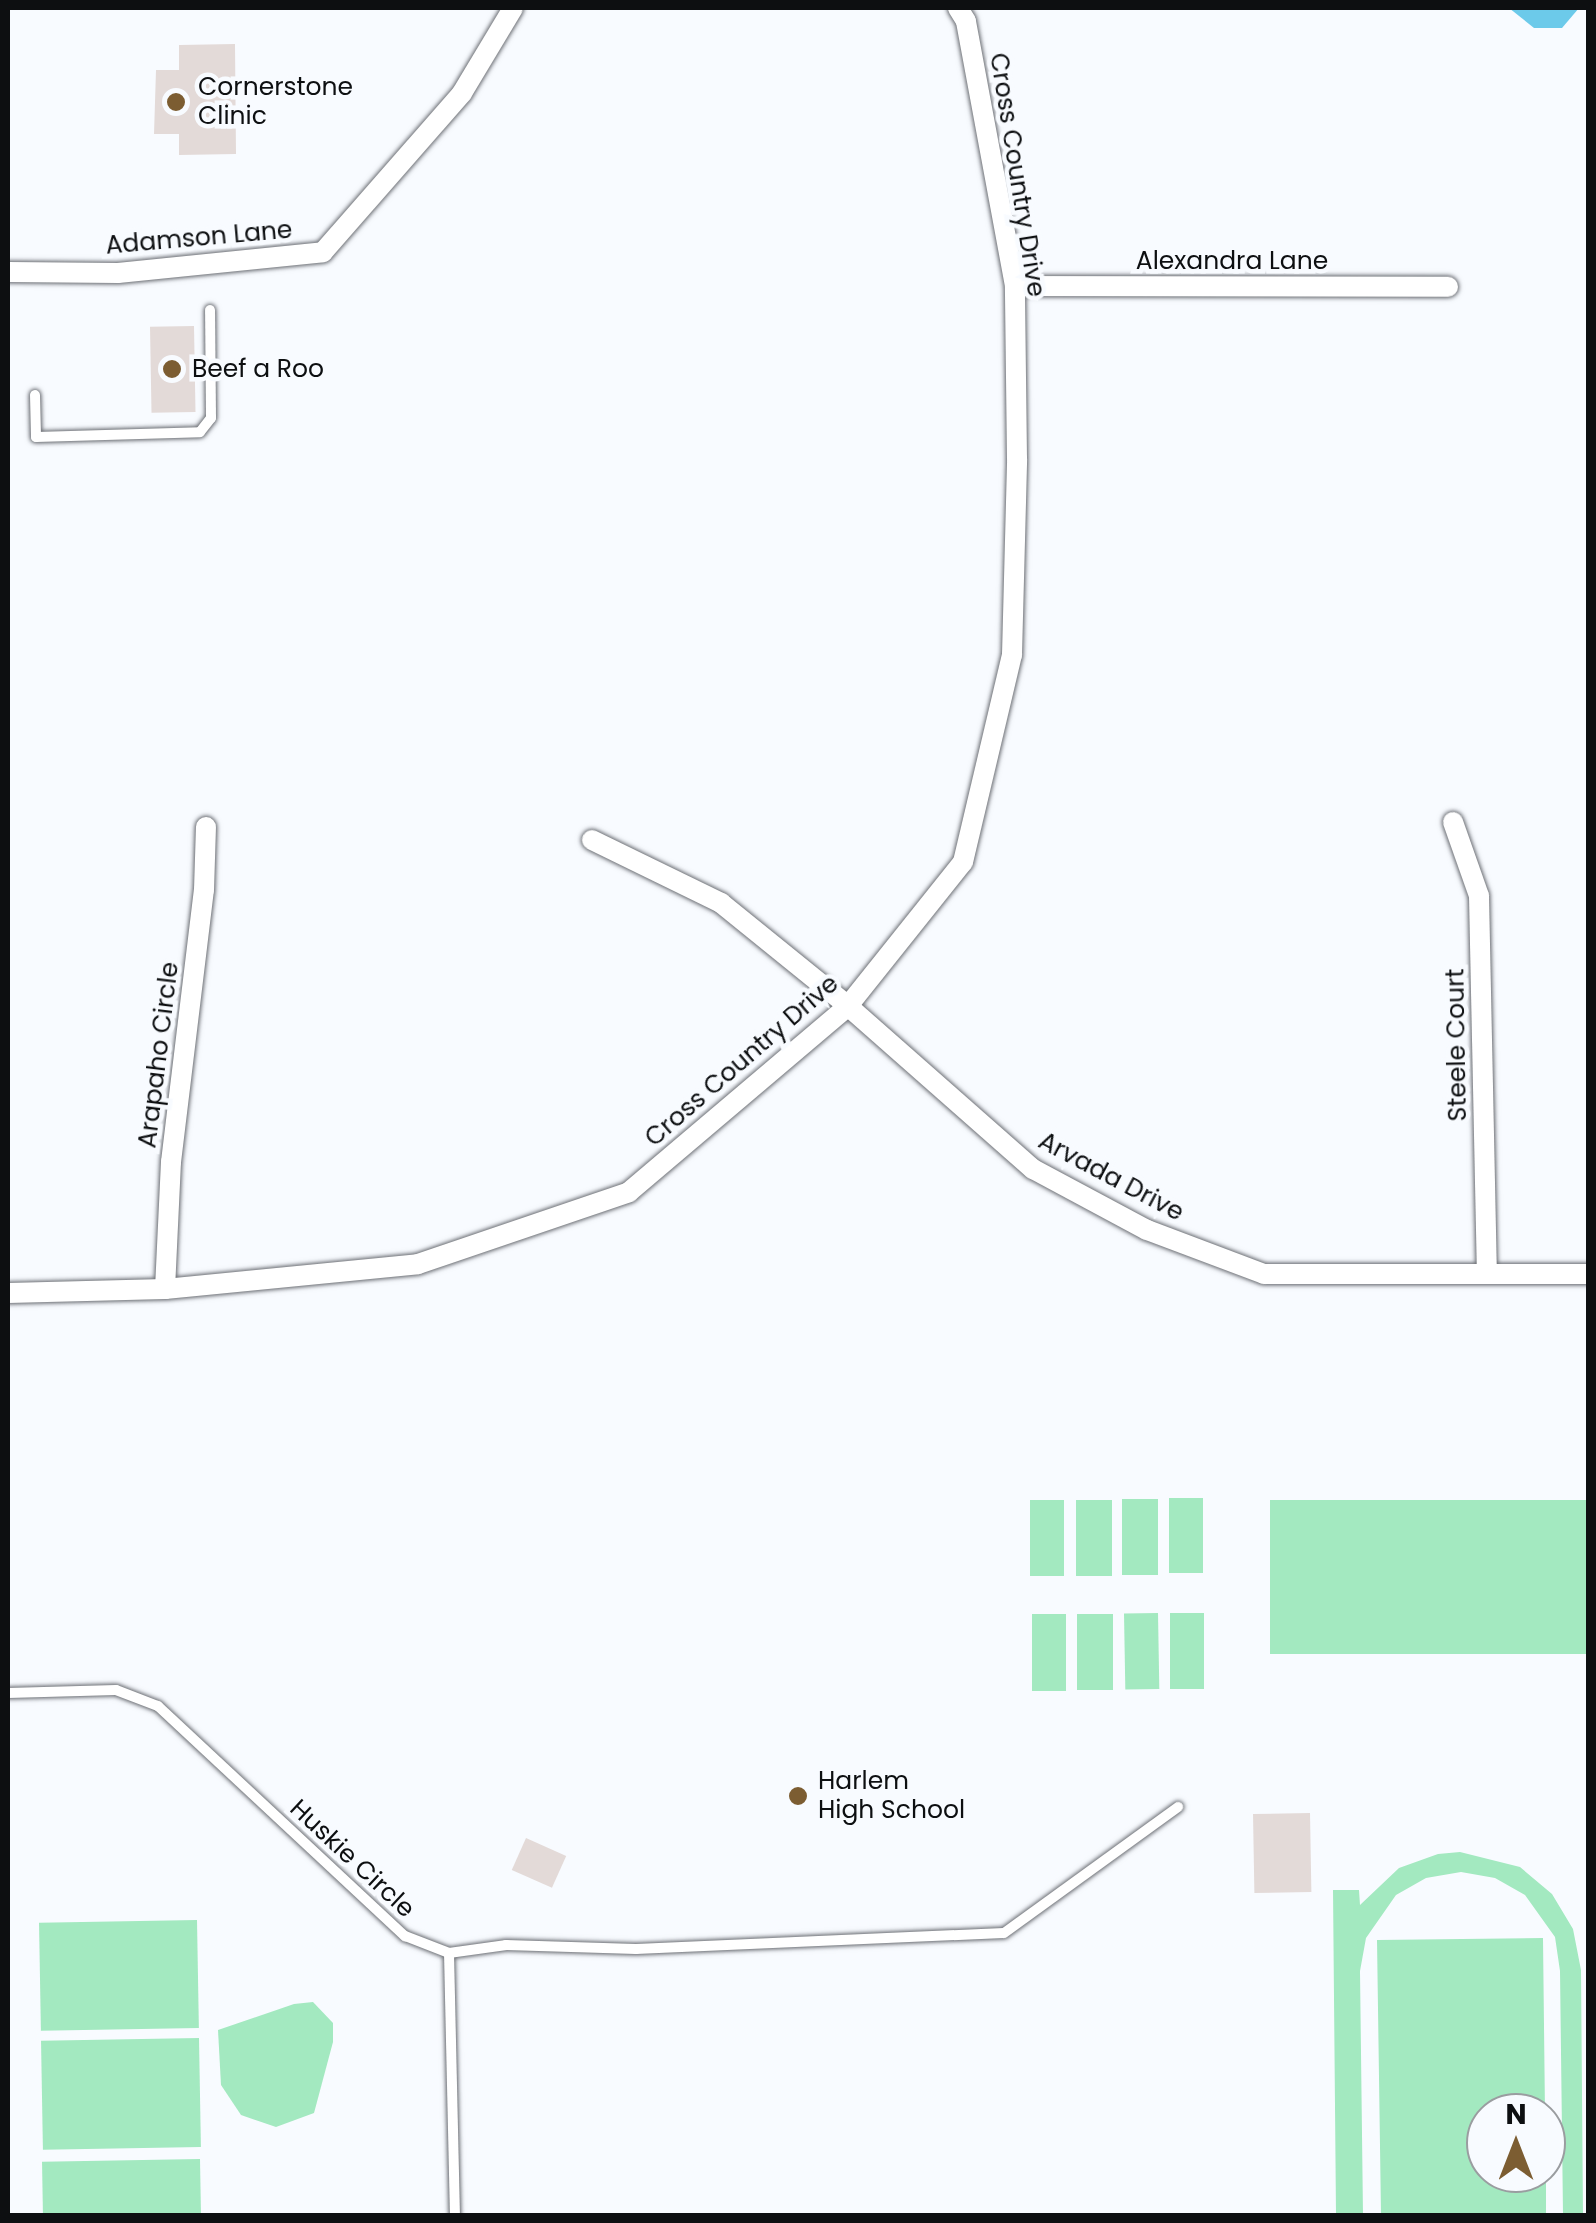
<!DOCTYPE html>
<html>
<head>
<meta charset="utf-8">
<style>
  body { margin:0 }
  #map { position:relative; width:1596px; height:2223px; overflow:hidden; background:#f8fbff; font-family:Poppins,sans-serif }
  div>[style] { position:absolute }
  .green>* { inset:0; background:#a3e9c0; transform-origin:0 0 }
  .water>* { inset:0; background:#6ccaea }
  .building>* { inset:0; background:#e3dad8; transform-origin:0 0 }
  .roads { filter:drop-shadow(0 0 2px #6d7076) drop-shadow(0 0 2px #6d7076) }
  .lane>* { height:10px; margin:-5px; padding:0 5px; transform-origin:5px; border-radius:5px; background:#fff }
  .street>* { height:20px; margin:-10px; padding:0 10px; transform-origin:10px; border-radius:10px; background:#fff }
  .dots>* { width:28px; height:28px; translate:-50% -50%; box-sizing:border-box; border:5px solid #f8fbff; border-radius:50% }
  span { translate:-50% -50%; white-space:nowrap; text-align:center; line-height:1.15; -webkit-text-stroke:9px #f8fbff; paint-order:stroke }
  .poi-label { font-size:25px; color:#0d0f11 }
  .left { translate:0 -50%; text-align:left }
  .street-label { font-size:25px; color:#0d0f11 }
  .frame { position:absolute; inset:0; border:10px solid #0d0f11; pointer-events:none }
  .north { position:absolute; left:1466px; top:2093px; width:100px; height:100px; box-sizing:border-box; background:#f8fbff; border:2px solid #9a9da0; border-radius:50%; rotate:0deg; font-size:28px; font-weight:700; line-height:40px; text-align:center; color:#0d0f11 }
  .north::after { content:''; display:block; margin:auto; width:35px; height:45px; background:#7c5d32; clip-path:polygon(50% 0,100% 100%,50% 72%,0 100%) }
</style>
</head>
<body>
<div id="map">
  <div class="green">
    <div style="left:1169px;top:1498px;width:34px;height:75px"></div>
    <div style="left:1122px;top:1499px;width:36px;height:76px"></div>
    <div style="left:1030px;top:1500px;width:34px;height:76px"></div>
    <div style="left:1076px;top:1500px;width:36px;height:76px"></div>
    <div style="left:1588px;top:1500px;width:154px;height:318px;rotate:90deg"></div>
    <div style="left:1158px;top:1613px;width:76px;height:34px;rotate:89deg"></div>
    <div style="left:1170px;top:1613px;width:34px;height:76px"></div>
    <div style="left:1032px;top:1614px;width:34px;height:77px"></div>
    <div style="left:1077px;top:1614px;width:36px;height:76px"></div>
    <div style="clip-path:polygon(1460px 1852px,1520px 1867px,1552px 1894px,1573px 1929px,1581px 1970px,1583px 2215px,1563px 2215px,1560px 1971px,1555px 1937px,1525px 1895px,1495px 1878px,1461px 1872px,1426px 1878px,1396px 1895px,1366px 1938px,1360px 1971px,1363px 2215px,1336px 2215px,1333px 1890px,1359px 1890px,1360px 1905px,1399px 1868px,1438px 1854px)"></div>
    <div style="left:197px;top:1920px;width:108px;height:158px;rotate:89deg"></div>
    <div style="clip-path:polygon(1543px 1938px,1545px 2113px,1486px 2113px,1486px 2173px,1546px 2173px,1546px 2215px,1381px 2215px,1377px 1940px)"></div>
    <div style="clip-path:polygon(313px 2002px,333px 2023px,333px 2042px,314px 2113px,276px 2127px,241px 2115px,221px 2085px,218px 2030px,294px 2004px)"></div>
    <div style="left:199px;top:2038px;width:109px;height:158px;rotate:89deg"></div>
    <div style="left:200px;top:2159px;width:56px;height:158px;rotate:89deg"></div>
  </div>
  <div class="water">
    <div style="clip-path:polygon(1509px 8px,1579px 8px,1562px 28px,1534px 28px)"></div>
  </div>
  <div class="building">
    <div style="clip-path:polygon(235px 44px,236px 154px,179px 155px,179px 134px,154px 134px,156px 70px,179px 70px,179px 45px)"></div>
    <div style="left:194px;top:326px;width:86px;height:44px;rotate:89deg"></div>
    <div style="left:1310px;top:1813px;width:79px;height:57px;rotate:89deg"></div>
    <div style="left:526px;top:1838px;width:44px;height:35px;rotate:24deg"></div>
  </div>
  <div class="roads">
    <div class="lane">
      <div style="left:35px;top:395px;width:42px;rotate:88.6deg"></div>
      <div style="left:36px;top:437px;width:164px;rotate:-1.7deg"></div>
      <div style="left:200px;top:432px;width:18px;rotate:-52deg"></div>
      <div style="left:211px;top:418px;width:108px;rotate:-90.5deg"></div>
      <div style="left:8px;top:1693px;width:108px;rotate:-1.6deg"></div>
      <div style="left:116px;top:1690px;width:45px;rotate:20.9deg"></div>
      <div style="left:158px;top:1706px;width:338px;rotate:43deg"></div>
      <div style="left:405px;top:1936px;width:47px;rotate:21.1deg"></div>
      <div style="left:449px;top:1953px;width:263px;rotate:88.7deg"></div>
      <div style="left:449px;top:1953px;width:58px;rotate:-8deg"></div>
      <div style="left:506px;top:1945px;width:130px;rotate:1.8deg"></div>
      <div style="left:636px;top:1949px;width:368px;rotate:-2.5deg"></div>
      <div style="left:1004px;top:1933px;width:215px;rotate:-35.9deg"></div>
    </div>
    <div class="street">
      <div style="left:8px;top:272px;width:110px;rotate:0.5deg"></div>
      <div style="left:118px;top:273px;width:206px;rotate:-5.8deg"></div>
      <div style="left:323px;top:252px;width:211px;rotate:-48.8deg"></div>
      <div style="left:462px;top:93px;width:99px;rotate:-59deg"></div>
      <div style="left:1015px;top:286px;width:433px;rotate:0.1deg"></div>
      <div style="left:1453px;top:822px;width:78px;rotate:70.6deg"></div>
      <div style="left:1479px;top:896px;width:376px;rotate:88.8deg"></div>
      <div style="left:592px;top:840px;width:144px;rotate:26deg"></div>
      <div style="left:721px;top:903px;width:164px;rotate:39deg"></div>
      <div style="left:848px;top:1006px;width:247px;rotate:41.4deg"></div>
      <div style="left:1033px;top:1169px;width:129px;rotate:28.2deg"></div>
      <div style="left:1147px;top:1230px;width:125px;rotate:20.6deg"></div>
      <div style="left:1264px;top:1274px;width:324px"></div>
      <div style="left:165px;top:1289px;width:127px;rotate:-87.3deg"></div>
      <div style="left:171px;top:1162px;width:274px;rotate:-83.1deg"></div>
      <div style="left:204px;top:890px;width:63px;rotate:-88.2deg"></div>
      <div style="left:8px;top:1293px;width:157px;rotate:-1.5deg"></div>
      <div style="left:165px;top:1289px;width:254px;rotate:-5.6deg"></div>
      <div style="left:418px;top:1264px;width:223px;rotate:-18.8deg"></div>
      <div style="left:629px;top:1192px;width:287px;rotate:-40.3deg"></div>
      <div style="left:848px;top:1006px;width:184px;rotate:-51.4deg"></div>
      <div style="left:963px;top:862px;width:213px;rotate:-76.7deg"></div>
      <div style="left:1012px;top:655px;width:196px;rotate:-88.5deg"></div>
      <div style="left:1017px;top:459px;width:173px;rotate:-90.7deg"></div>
      <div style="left:1015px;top:286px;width:269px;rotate:-100.5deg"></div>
      <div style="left:966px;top:21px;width:15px;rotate:-122deg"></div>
    </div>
  </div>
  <div class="dots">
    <div style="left:176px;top:102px;background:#7c5d32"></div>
    <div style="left:172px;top:369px;background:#7c5d32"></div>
    <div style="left:798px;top:1796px;background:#7c5d32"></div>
  </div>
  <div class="poi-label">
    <span class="left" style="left:198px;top:102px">Cornerstone<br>Clinic</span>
    <span class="left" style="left:192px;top:369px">Beef a Roo</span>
    <span class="left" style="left:818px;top:1796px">Harlem<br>High School</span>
  </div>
  <div class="street-label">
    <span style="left:1017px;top:175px;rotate:81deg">Cross Country Drive</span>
    <span style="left:199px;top:238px;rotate:-5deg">Adamson Lane</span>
    <span style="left:1232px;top:261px">Alexandra Lane</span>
    <span style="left:1457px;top:1045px;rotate:-91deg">Steele Court</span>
    <span style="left:159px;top:1055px;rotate:-83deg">Arapaho Circle</span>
    <span style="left:742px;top:1061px;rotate:-41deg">Cross Country Drive</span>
    <span style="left:1111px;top:1177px;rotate:28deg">Arvada Drive</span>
    <span style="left:352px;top:1859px;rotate:43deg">Huskie Circle</span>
  </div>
  <div class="frame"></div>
  <div class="north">N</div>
</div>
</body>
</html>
